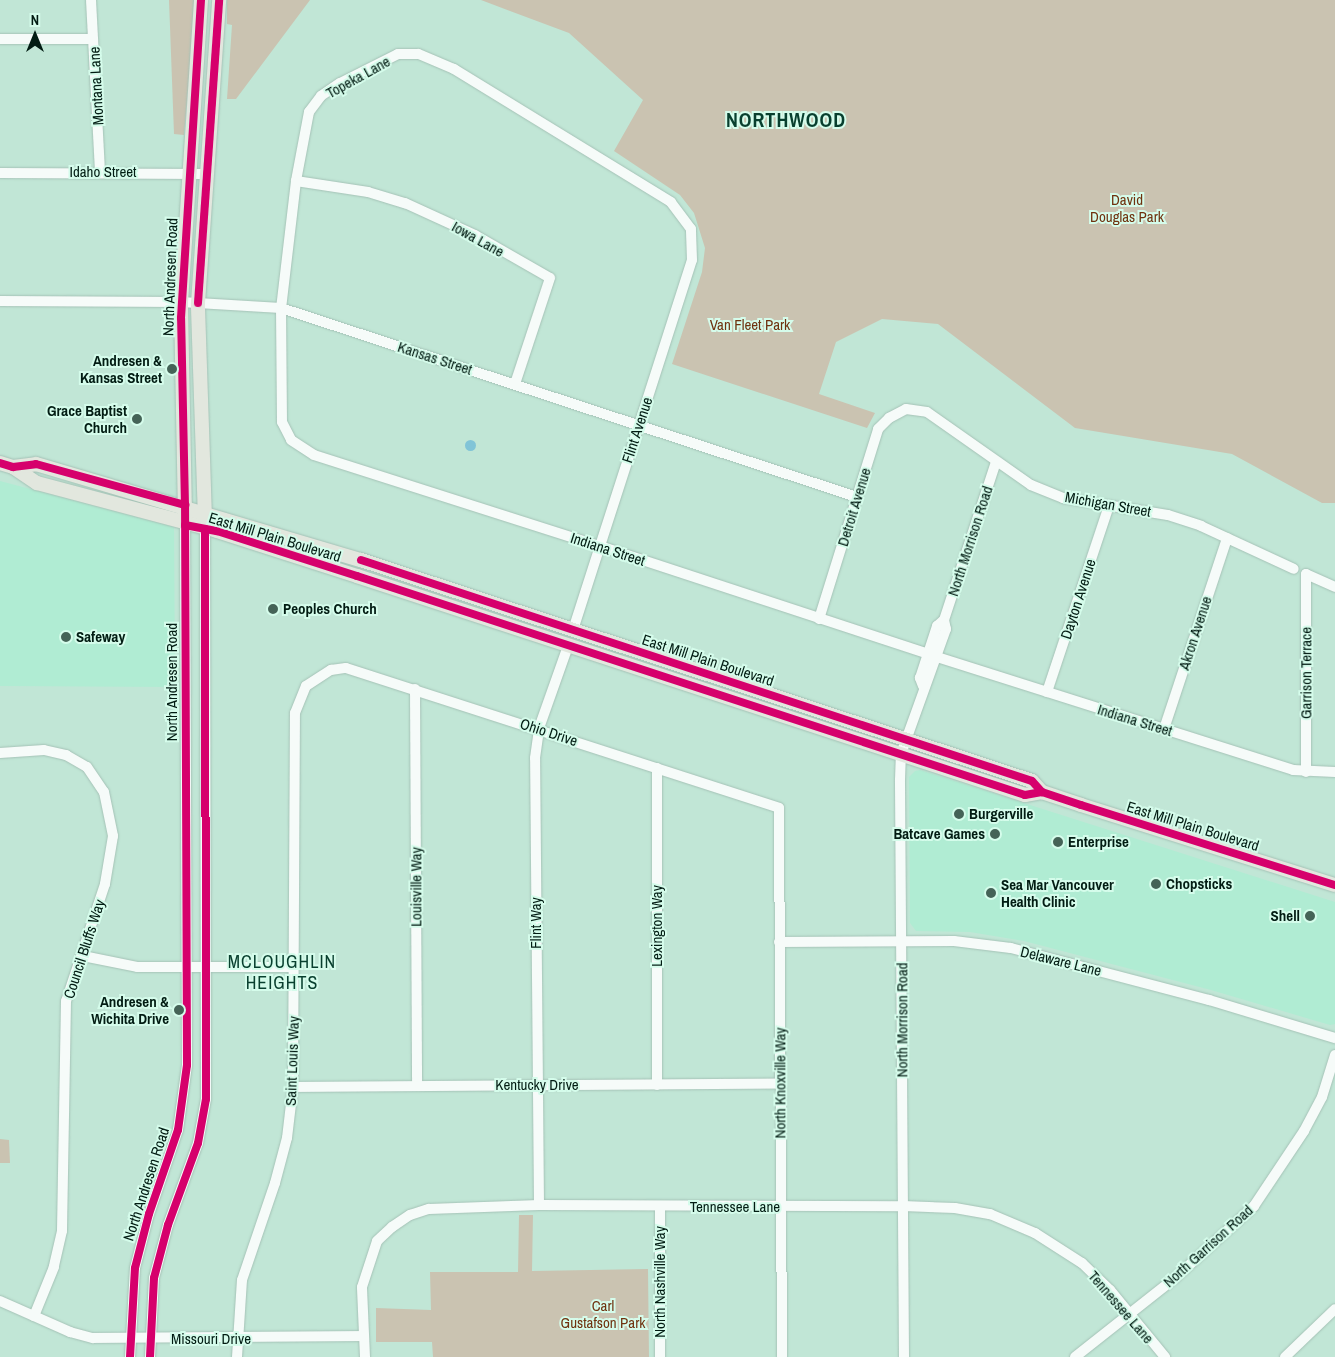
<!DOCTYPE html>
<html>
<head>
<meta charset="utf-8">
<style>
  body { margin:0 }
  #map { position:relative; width:1335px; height:1357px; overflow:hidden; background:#c1e6d6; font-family:"Archivo Narrow",sans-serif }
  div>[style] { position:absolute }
  .built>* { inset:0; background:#b0ecd3 }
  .green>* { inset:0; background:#cac3b1 }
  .water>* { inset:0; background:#81c4d7 }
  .round { border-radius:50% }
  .roads { filter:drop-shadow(0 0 1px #a5c2b6) drop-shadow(0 0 1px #a5c2b6) }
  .minor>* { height:10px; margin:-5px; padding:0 5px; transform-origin:5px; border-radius:5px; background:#f6fbf9 }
  .major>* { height:14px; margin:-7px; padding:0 7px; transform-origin:7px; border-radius:7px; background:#e2e7de }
  .cycleway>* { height:8px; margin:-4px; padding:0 4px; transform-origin:4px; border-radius:4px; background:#d6006c }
  .dots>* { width:14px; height:14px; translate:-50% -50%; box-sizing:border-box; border:2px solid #d5fceb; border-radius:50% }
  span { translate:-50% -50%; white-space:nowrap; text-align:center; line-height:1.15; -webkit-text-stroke:4px #d5fceb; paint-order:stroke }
  .street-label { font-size:15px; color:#021c13 }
  .park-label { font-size:15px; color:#6f320f }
  .poi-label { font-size:15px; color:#021c13; font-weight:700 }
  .right { translate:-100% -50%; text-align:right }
  .left { translate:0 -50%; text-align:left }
  .quarter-label { font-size:18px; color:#083f2e; letter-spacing:1px }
  .district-label { font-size:20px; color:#083f2e; font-weight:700; letter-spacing:1px }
  .north { position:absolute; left:10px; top:10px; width:50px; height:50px; -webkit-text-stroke:4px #d5fceb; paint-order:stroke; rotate:0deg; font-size:14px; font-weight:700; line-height:20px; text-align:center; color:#021c13 }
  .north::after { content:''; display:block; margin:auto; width:18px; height:22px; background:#021c13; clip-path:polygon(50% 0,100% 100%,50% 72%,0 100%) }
</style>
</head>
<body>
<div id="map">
  <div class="built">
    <div style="clip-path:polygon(0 481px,174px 527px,175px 687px,0 686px)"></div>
    <div style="clip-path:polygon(920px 770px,1335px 902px,1335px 1024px,1330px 1025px,1211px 990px,1024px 941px,970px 932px,916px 931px,910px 923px,909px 777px,915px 771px)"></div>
  </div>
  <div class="green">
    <div style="clip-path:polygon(169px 0,196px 0,184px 135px,174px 134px)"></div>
    <div style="clip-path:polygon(227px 0,310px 0,236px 99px,227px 99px,232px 25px,227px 24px)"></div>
    <div style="clip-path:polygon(481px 0,1335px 0,1335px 503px,1322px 503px,1232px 454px,1075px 428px,938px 324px,882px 319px,836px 342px,819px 394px,875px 413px,867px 428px,672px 364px,702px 272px,705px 248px,694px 213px,680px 195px,614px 151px,643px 100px,569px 33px)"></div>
    <div style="clip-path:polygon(0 1139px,9px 1140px,10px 1163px,0 1163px)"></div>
    <div style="clip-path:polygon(519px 1215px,533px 1215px,532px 1271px,648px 1269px,649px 1357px,433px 1357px,432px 1342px,376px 1342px,376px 1308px,431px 1310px,430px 1272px,518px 1272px)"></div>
  </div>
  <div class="water">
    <div class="round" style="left:464.5px;top:439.5px;width:11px;height:11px"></div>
  </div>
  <div class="roads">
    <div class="minor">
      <div style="left:91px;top:0;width:172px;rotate:87deg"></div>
      <div style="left:0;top:39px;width:93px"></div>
      <div style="left:0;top:173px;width:205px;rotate:0.3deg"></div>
      <div style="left:296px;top:181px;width:73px;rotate:8.7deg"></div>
      <div style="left:368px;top:192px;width:39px;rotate:17deg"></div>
      <div style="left:405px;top:203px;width:77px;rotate:24.6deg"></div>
      <div style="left:475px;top:235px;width:86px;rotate:29.8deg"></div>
      <div style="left:550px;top:278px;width:112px;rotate:108.3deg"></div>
      <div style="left:0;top:301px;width:181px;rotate:0.3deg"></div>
      <div style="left:181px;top:302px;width:100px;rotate:3.4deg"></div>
      <div style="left:281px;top:308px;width:606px;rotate:18.17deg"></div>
      <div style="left:819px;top:619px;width:199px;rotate:-72.7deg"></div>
      <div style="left:878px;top:429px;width:16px;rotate:-45deg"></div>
      <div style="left:889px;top:418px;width:19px;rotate:-28deg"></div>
      <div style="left:906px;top:409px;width:21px;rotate:8deg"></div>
      <div style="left:927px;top:412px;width:127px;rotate:35.1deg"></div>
      <div style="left:1031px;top:485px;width:35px;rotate:22deg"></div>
      <div style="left:1063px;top:498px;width:106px;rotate:9.2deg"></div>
      <div style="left:1168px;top:515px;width:35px;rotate:18deg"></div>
      <div style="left:1201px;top:526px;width:102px;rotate:24.8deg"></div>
      <div style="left:573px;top:630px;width:88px;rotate:-72.2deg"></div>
      <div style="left:600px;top:546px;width:127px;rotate:-72.1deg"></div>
      <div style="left:639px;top:425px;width:173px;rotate:-72.2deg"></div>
      <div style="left:692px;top:260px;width:31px;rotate:-92deg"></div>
      <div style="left:691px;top:229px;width:34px;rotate:-127deg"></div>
      <div style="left:671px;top:202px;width:255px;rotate:-148.5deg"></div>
      <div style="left:454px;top:69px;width:39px;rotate:-157deg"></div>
      <div style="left:418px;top:54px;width:20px;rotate:180deg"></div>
      <div style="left:398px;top:54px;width:65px;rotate:153.4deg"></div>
      <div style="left:340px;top:83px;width:23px;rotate:146deg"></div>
      <div style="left:321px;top:96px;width:20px;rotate:127deg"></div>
      <div style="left:309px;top:112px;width:70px;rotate:100.7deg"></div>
      <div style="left:296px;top:181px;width:128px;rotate:96.7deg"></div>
      <div style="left:281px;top:308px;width:114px;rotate:89.5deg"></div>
      <div style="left:282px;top:422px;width:20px;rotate:63deg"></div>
      <div style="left:291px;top:440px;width:27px;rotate:33deg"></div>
      <div style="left:314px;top:455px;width:300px;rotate:17.7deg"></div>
      <div style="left:600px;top:546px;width:345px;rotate:18.2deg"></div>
      <div style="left:937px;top:657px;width:374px;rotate:17.6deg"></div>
      <div style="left:1293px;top:770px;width:42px;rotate:2.7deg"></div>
      <div style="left:923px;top:686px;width:9px;rotate:-111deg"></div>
      <div style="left:920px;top:678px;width:55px;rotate:-71.9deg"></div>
      <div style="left:937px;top:626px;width:9px;rotate:-41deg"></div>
      <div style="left:944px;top:620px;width:166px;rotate:-71.8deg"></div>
      <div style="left:415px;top:689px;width:396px;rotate:89.7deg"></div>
      <div style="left:1047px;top:692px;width:196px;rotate:-71.6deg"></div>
      <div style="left:1164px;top:729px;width:201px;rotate:-71.7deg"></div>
      <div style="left:0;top:753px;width:44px;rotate:-3.9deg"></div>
      <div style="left:44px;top:750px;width:23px;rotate:13deg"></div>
      <div style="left:66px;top:755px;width:24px;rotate:30deg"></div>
      <div style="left:87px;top:767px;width:30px;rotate:56deg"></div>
      <div style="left:104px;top:792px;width:45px;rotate:78.4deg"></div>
      <div style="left:113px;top:836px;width:49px;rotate:99.5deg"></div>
      <div style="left:105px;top:884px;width:123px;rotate:108.4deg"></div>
      <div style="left:66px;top:1001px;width:230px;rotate:91deg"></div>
      <div style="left:62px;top:1231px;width:37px;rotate:103deg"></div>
      <div style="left:54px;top:1267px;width:53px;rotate:112.2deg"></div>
      <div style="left:657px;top:768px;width:317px;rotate:90deg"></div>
      <div style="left:1306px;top:772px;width:198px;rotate:-90deg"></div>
      <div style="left:1306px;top:574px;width:32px;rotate:24deg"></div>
      <div style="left:779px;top:942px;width:175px;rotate:-0.3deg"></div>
      <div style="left:954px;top:941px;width:57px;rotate:7deg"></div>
      <div style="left:1011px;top:948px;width:205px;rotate:14.7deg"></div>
      <div style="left:1209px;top:1000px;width:132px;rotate:16.8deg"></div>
      <div style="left:83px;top:956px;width:55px;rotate:11.5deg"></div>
      <div style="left:137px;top:967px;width:156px"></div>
      <div style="left:293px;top:1087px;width:487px;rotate:-0.4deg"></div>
      <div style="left:539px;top:1205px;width:447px;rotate:-90.5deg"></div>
      <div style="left:535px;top:758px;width:30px;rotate:-82deg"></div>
      <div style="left:539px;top:728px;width:87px;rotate:-70.5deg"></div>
      <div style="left:660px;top:1207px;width:150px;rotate:90deg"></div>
      <div style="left:0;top:1301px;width:77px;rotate:23.9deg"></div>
      <div style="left:70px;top:1332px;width:24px;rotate:15deg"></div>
      <div style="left:93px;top:1338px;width:270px;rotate:-0.4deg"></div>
      <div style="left:130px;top:1357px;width:89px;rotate:-86.8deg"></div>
      <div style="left:135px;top:1268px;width:56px;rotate:-75.5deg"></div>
      <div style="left:149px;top:1214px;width:89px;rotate:-71deg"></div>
      <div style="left:178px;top:1130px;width:66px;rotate:-82.1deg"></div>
      <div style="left:187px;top:1065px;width:540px;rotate:-90.21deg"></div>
      <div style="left:150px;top:1357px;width:79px;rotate:-87.1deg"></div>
      <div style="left:154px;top:1278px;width:55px;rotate:-75.2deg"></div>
      <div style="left:168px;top:1225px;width:87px;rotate:-69.9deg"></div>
      <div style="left:198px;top:1143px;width:45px;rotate:-79.7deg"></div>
      <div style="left:206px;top:1099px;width:570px;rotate:-90.1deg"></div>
      <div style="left:237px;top:1357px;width:77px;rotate:-86.3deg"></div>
      <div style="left:242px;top:1280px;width:102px;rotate:-71.2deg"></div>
      <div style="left:275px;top:1183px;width:47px;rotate:-75.1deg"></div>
      <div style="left:287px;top:1138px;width:51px;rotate:-83.3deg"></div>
      <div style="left:293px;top:1087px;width:374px;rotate:-89.7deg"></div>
      <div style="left:295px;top:713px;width:29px;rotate:-68deg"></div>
      <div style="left:306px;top:686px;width:30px;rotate:-33deg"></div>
      <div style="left:331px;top:670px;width:15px;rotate:-8deg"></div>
      <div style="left:346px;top:668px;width:455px;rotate:17.9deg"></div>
      <div style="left:779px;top:808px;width:549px;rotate:89.69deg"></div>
      <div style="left:365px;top:1357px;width:70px;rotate:-92.5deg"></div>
      <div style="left:362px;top:1287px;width:48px;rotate:-71.9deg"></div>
      <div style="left:377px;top:1241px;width:21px;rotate:-43deg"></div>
      <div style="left:392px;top:1227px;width:22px;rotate:-34deg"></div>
      <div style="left:410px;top:1215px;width:20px;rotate:-18deg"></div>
      <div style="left:429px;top:1209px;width:110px;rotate:-2.1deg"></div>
      <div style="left:539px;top:1205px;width:364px;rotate:0.2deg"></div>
      <div style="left:903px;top:1206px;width:52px;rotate:2.2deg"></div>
      <div style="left:955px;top:1208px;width:36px;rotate:10deg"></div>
      <div style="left:990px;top:1214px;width:49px;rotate:22.9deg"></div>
      <div style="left:1035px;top:1233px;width:56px;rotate:32.6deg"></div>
      <div style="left:1082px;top:1263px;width:39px;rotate:44deg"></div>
      <div style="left:1110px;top:1290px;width:87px;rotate:50.6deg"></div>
      <div style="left:904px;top:1357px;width:577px;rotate:-90.4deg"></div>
      <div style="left:900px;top:780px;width:26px;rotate:-88deg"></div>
      <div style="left:901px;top:754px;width:133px;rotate:-70.2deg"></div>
      <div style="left:946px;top:629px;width:9px;rotate:-103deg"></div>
      <div style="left:1075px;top:1357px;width:127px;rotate:-38.3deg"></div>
      <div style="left:1175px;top:1278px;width:107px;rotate:-42.3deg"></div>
      <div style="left:1254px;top:1206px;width:90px;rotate:-56.3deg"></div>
      <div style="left:1304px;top:1131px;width:38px;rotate:-62deg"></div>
      <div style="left:1322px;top:1097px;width:44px;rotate:-72.8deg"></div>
      <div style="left:1285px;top:1357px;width:69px;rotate:-43.8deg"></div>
    </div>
    <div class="major">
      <div style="left:0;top:463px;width:14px;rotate:17deg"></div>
      <div style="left:13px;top:467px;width:29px;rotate:34deg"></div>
      <div style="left:37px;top:483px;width:186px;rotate:14.9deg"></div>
      <div style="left:217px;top:531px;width:147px;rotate:17.8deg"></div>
      <div style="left:357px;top:576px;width:703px;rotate:18.15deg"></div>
      <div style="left:1025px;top:795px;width:17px;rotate:-10deg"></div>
      <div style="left:13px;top:467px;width:23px;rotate:-7deg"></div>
      <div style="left:36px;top:464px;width:339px;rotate:16.5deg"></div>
      <div style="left:361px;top:560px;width:706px;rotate:18.23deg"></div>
      <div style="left:1032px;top:781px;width:15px;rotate:48deg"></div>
      <div style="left:1042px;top:792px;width:41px;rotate:18.4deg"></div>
      <div style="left:1081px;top:805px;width:266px;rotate:17.5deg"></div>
      <div style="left:185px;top:515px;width:213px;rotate:-91.1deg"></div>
      <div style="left:181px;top:302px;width:303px;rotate:-86.2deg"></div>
      <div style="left:205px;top:519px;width:216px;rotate:-91.9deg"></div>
      <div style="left:198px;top:303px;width:304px;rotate:-86deg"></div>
    </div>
  </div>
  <div class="cycleway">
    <div style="left:198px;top:303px;width:304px;rotate:-86deg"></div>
    <div style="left:0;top:463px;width:14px;rotate:17deg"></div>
    <div style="left:13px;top:467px;width:23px;rotate:-7deg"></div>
    <div style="left:36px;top:464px;width:155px;rotate:15.4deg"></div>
    <div style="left:185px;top:525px;width:33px;rotate:11deg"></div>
    <div style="left:217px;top:531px;width:147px;rotate:17.8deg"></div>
    <div style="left:357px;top:576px;width:703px;rotate:18.15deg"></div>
    <div style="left:1025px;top:795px;width:17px;rotate:-10deg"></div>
    <div style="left:361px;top:560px;width:706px;rotate:18.23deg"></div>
    <div style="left:1032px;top:781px;width:15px;rotate:48deg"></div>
    <div style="left:1042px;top:792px;width:41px;rotate:18.4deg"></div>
    <div style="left:1081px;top:805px;width:266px;rotate:17.5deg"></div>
    <div style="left:130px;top:1357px;width:89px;rotate:-86.8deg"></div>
    <div style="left:135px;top:1268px;width:56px;rotate:-75.5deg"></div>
    <div style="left:149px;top:1214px;width:89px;rotate:-71deg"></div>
    <div style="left:178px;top:1130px;width:66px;rotate:-82.1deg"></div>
    <div style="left:187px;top:1065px;width:560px;rotate:-90.2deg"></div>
    <div style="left:185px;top:505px;width:187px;rotate:-91.2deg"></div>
    <div style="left:181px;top:318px;width:319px;rotate:-86.4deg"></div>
    <div style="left:150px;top:1357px;width:79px;rotate:-87.1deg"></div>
    <div style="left:154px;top:1278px;width:55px;rotate:-75.2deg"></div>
    <div style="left:168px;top:1225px;width:87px;rotate:-69.9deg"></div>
    <div style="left:198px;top:1143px;width:45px;rotate:-79.7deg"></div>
    <div style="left:206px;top:1099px;width:570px;rotate:-90.1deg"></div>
  </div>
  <div class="dots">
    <div style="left:172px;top:369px;background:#456357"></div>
    <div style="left:137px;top:419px;background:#456357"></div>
    <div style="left:273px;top:609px;background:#456357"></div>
    <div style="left:66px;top:637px;background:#456357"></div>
    <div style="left:959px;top:814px;background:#456357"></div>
    <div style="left:995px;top:834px;background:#456357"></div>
    <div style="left:1058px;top:842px;background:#456357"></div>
    <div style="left:1156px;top:884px;background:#456357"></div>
    <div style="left:991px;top:893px;background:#456357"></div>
    <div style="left:1310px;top:916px;background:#456357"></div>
    <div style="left:179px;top:1010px;background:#456357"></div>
  </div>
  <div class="street-label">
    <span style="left:358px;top:77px;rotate:-29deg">Topeka Lane</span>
    <span style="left:96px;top:86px;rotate:-93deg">Montana Lane</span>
    <span style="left:103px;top:172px">Idaho Street</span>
    <span style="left:478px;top:239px;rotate:29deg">Iowa Lane</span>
    <span style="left:170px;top:277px;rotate:-88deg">North Andresen Road</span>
    <span style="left:435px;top:358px;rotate:18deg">Kansas Street</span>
    <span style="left:637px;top:430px;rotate:-72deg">Flint Avenue</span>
    <span style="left:1108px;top:504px;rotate:10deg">Michigan Street</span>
    <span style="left:854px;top:507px;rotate:-73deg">Detroit Avenue</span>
    <span style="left:275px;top:537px;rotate:17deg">East Mill Plain Boulevard</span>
    <span style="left:970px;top:541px;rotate:-72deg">North Morrison Road</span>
    <span style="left:608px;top:549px;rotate:18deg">Indiana Street</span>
    <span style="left:1078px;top:599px;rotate:-72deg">Dayton Avenue</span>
    <span style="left:1195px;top:633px;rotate:-72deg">Akron Avenue</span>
    <span style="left:708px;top:660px;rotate:18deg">East Mill Plain Boulevard</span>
    <span style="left:1306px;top:673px;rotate:-90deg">Garrison Terrace</span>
    <span style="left:172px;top:682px;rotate:-90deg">North Andresen Road</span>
    <span style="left:1135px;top:720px;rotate:17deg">Indiana Street</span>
    <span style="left:549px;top:732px;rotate:18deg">Ohio Drive</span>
    <span style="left:1193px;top:826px;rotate:17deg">East Mill Plain Boulevard</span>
    <span style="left:416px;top:887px;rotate:-90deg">Louisville Way</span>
    <span style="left:536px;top:923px;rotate:-90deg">Flint Way</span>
    <span style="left:657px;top:926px;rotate:-90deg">Lexington Way</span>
    <span style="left:84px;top:949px;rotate:-72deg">Council Bluffs Way</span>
    <span style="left:1061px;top:961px;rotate:14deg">Delaware Lane</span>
    <span style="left:902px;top:1020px;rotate:-90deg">North Morrison Road</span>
    <span style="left:292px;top:1061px;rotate:-88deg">Saint Louis Way</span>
    <span style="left:780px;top:1083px;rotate:-90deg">North Knoxville Way</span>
    <span style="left:537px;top:1085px">Kentucky Drive</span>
    <span style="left:146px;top:1184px;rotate:-72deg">North Andresen Road</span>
    <span style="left:735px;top:1207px">Tennessee Lane</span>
    <span style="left:1208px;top:1246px;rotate:-42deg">North Garrison Road</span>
    <span style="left:660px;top:1282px;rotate:-90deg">North Nashville Way</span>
    <span style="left:1121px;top:1307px;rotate:49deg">Tennessee Lane</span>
    <span style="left:211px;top:1339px">Missouri Drive</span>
  </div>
  <div class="park-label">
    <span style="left:1127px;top:208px">David<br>Douglas Park</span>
    <span style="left:750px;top:325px">Van Fleet Park</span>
    <span style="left:603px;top:1314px">Carl<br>Gustafson Park</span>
  </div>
  <div class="poi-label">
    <span class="right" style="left:162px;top:369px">Andresen &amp;<br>Kansas Street</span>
    <span class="right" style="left:127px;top:419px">Grace Baptist<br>Church</span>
    <span class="left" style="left:283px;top:609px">Peoples Church</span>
    <span class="left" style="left:76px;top:637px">Safeway</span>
    <span class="left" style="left:969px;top:814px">Burgerville</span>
    <span class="right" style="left:985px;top:834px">Batcave Games</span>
    <span class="left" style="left:1068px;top:842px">Enterprise</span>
    <span class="left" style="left:1001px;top:893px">Sea Mar Vancouver<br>Health Clinic</span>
    <span class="left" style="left:1166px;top:884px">Chopsticks</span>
    <span class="right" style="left:1300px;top:916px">Shell</span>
    <span class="right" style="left:169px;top:1010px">Andresen &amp;<br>Wichita Drive</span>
  </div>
  <div class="quarter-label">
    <span style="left:282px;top:973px">MCLOUGHLIN<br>HEIGHTS</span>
  </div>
  <div class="district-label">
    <span style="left:786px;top:119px">NORTHWOOD</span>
  </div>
  <div class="north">N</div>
</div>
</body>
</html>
